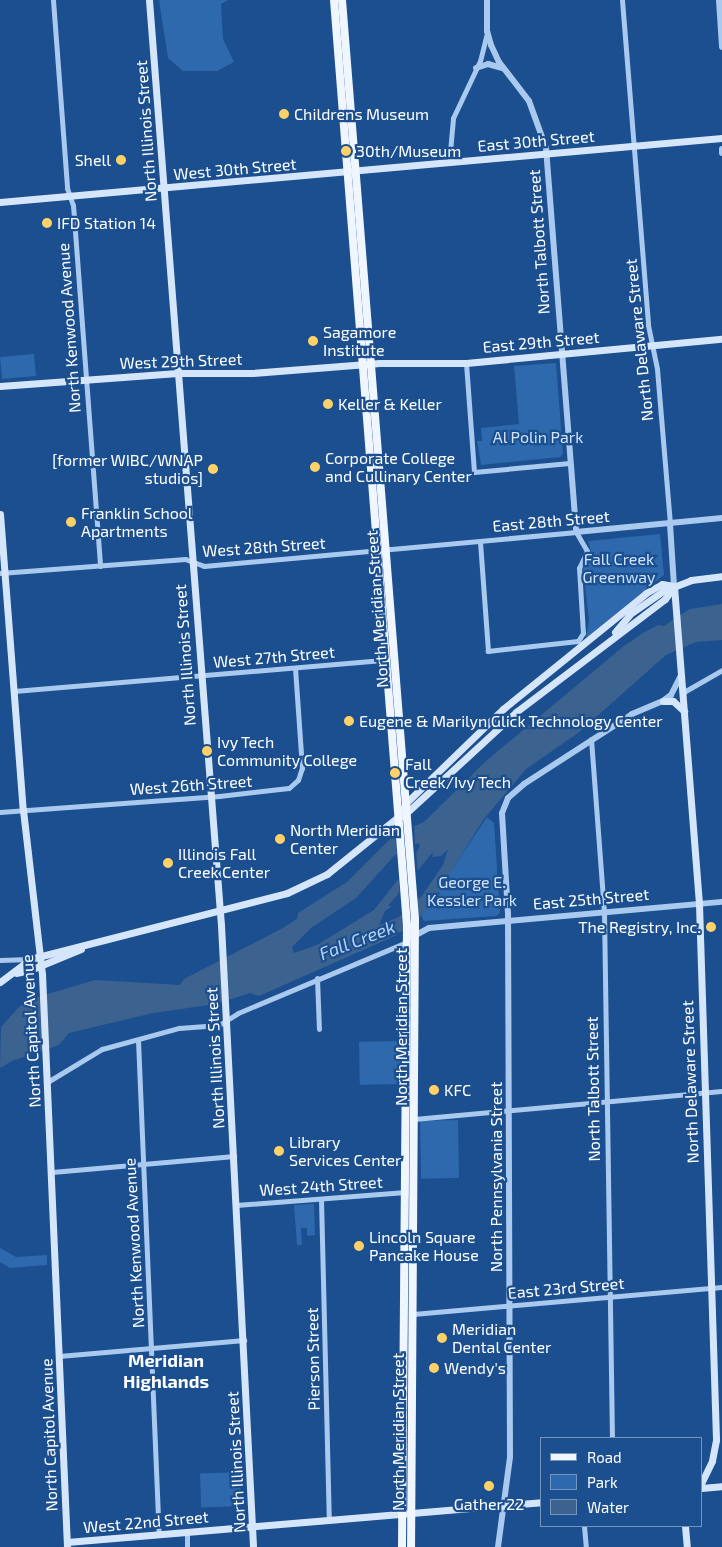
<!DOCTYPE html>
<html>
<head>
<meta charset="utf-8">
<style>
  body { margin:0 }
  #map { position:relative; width:722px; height:1547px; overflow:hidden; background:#1b4f8f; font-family:"Exo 2",sans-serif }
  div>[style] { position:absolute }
  .green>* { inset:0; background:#2e69ad; transform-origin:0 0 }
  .water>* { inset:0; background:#3c6290 }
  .pier>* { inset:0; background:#1b4f8f }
  .minor>* { height:5px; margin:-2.5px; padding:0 2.5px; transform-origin:2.5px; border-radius:2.5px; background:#a9c9ee }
  .tertiary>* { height:6px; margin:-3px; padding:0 3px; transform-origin:3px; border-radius:3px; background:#a9c9ee }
  .secondary>* { height:7px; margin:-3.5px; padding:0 3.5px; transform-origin:3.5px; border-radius:3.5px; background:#d6e6fa }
  .primary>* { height:8px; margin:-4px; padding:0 4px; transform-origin:4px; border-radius:4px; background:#f0f6ff }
  .dots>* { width:14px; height:14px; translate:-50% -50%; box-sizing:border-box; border:2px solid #1b4f8f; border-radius:50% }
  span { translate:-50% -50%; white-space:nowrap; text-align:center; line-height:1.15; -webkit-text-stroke:4.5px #1b4f8f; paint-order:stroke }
  .poi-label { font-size:16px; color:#fff }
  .left { translate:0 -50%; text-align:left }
  .right { translate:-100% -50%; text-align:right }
  .street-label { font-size:16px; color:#fff }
  .park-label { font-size:16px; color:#cfe3fa }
  .water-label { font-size:18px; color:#b5d3f5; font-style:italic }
  .neighbourhood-label { font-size:18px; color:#fff; font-weight:700 }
  .legend { position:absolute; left:540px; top:1437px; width:162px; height:90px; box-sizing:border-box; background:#1b4f8f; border:1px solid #7695bc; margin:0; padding:6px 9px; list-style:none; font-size:15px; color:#fff }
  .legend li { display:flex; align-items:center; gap:10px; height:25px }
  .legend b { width:25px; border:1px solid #7695bc }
</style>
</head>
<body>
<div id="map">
  <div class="green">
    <div style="clip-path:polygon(159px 0,228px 0,221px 4px,223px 39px,234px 62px,217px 71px,183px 71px,168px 58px)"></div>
    <div style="left:34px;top:354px;width:22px;height:34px;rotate:85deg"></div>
    <div style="clip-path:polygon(556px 363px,563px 454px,560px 457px,481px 465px,477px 441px,482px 441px,481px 428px,519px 424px,514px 366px)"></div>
    <div style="clip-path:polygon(660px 534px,664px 575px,586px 638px,589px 620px,583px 568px,591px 551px,588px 541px)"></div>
    <div style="clip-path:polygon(487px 817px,494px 823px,500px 913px,496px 916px,424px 921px,421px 916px)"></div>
    <div style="left:400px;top:1041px;width:43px;height:41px;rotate:89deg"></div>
    <div style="left:458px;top:1120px;width:58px;height:38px;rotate:89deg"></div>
    <div style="clip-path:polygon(314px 1204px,315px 1235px,307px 1236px,307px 1228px,301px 1228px,302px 1245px,297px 1245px,294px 1205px)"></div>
    <div style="clip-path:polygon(0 1248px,16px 1257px,47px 1255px,47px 1265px,10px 1268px,0 1262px)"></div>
    <div style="left:240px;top:1472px;width:34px;height:40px;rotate:88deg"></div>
  </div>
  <div class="water">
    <div style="clip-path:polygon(evenodd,722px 604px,722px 640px,696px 642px,666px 655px,578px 733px,526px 769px,484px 819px,426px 911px,397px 935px,259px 996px,250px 993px,216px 1004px,153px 1013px,69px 1033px,59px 1045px,12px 1061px,0 1068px,1px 1027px,19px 1007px,31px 999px,95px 980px,180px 985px,184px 979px,281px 929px,297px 919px,298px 913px,347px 882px,394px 835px,424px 822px,486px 761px,624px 646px,643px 633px,658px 625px,664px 626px,690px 609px,722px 604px,418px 843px,420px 846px,411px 863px,374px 910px,317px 945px,294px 953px,292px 947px,311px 928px,356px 898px,394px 856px,418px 843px,722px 604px,448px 849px,443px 865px,421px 897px,399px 917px,379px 925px,385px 911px,392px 906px,388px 906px,433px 852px,432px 857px,441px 856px,448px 849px)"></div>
  </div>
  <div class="pier">
    <div style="clip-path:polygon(414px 822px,415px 846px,397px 856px,395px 835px)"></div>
    <div style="clip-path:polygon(416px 850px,418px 876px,400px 896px,398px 876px)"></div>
  </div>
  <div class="minor">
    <div style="left:53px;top:0;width:189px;rotate:85.7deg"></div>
    <div style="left:67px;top:188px;width:18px;rotate:71deg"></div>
    <div style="left:73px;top:205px;width:362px;rotate:85.7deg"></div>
    <div style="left:622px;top:0;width:326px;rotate:85.4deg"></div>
    <div style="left:648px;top:325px;width:45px;rotate:78.4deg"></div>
    <div style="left:657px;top:369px;width:156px;rotate:85.2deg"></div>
    <div style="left:449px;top:163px;width:45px;rotate:-84.9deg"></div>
    <div style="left:453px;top:118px;width:63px;rotate:-64.7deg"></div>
    <div style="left:480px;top:61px;width:30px;rotate:-76deg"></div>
    <div style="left:466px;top:363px;width:109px;rotate:85.8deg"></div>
    <div style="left:474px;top:472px;width:96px;rotate:-5.4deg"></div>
    <div style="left:0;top:573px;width:186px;rotate:-4.3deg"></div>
    <div style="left:185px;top:559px;width:20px;rotate:20deg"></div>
    <div style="left:204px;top:566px;width:374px;rotate:-5.2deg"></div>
    <div style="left:576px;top:532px;width:22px;rotate:60deg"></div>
    <div style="left:587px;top:551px;width:19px;rotate:115deg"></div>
    <div style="left:579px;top:568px;width:65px;rotate:86.5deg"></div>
    <div style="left:583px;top:633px;width:9px;rotate:122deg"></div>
    <div style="left:578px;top:641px;width:91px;rotate:173.7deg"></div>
    <div style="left:488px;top:651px;width:110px;rotate:-94.2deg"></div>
    <div style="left:14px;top:691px;width:373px;rotate:-4.8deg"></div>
    <div style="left:682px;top:693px;width:46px;rotate:-29.9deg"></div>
    <div style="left:591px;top:739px;width:173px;rotate:85.7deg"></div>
    <div style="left:604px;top:912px;width:526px;rotate:89.13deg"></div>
    <div style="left:0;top:812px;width:220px;rotate:-4.2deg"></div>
    <div style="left:219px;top:796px;width:70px;rotate:-6.5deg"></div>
    <div style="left:289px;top:788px;width:12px;rotate:-42deg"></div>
    <div style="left:298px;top:780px;width:13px;rotate:-72deg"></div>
    <div style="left:302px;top:768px;width:100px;rotate:-94deg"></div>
    <div style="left:0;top:960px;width:30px;rotate:-2deg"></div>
    <div style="left:317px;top:978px;width:51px;rotate:87.8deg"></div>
    <div style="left:138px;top:1040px;width:494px;rotate:87.6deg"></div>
    <div style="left:49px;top:1081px;width:62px;rotate:-31.1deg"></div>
    <div style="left:102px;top:1049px;width:80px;rotate:-15.3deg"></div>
    <div style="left:179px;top:1028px;width:40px;rotate:-4.3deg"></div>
    <div style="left:219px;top:1025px;width:22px;rotate:-32deg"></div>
    <div style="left:238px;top:1013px;width:183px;rotate:-22.8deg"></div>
    <div style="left:414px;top:1119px;width:309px;rotate:-5.2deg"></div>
    <div style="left:52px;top:1172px;width:183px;rotate:-5deg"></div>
    <div style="left:321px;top:1199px;width:321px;rotate:88.6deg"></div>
    <div style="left:236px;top:1205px;width:170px;rotate:-4.4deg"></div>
    <div style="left:413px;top:1314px;width:310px;rotate:-5deg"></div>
    <div style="left:59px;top:1356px;width:186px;rotate:-4.9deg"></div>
    <div style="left:584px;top:1526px;width:21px;rotate:85deg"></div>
    <div style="left:187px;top:1532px;width:15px;rotate:90deg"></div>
  </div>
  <div class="tertiary">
    <div style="left:487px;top:0;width:31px;rotate:90deg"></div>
    <div style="left:487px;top:31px;width:15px;rotate:74deg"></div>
    <div style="left:491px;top:45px;width:19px;rotate:65deg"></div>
    <div style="left:499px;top:62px;width:49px;rotate:52.4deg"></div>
    <div style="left:529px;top:101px;width:50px;rotate:70.1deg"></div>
    <div style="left:546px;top:148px;width:385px;rotate:85.5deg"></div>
    <div style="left:576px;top:532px;width:147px;rotate:-5.5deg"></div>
    <div style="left:719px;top:0;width:47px;rotate:86.3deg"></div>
    <div style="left:476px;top:68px;width:13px;rotate:-18deg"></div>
    <div style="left:488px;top:64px;width:15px;rotate:16deg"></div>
    <div style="left:722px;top:149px;width:4px;rotate:90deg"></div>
    <div style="left:670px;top:524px;width:62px;rotate:86.3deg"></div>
    <div style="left:412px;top:937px;width:19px;rotate:-28deg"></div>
    <div style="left:429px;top:928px;width:294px;rotate:-5.1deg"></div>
    <div style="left:498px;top:1547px;width:91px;rotate:-82.4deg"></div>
    <div style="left:510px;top:1457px;width:543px;rotate:-90.21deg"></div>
    <div style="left:508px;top:914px;width:101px;rotate:-93.4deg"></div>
    <div style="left:502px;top:813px;width:16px;rotate:-68deg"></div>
    <div style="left:508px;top:798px;width:21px;rotate:-41deg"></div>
    <div style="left:524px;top:784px;width:129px;rotate:-32.9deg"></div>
    <div style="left:632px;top:714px;width:34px;rotate:-23deg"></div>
    <div style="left:663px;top:701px;width:10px;rotate:-37deg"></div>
    <div style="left:671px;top:695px;width:20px;rotate:-63deg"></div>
  </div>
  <div class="secondary">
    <div style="left:149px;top:0;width:928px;rotate:85.55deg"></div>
    <div style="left:221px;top:925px;width:623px;rotate:87.05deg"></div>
    <div style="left:0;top:202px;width:725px;rotate:-5.07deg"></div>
    <div style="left:0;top:386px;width:178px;rotate:-4.2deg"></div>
    <div style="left:178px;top:373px;width:74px"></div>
    <div style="left:252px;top:373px;width:128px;rotate:-4.5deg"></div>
    <div style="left:380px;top:363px;width:86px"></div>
    <div style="left:466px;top:363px;width:257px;rotate:-5.4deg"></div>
    <div style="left:0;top:514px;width:297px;rotate:85.6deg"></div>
    <div style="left:23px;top:810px;width:165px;rotate:83.4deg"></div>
    <div style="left:42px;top:974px;width:574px;rotate:87.5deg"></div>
    <div style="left:674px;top:586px;width:319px;rotate:85.5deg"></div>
    <div style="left:699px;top:904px;width:536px;rotate:88.18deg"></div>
    <div style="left:716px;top:1440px;width:21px;rotate:101deg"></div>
    <div style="left:712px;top:1461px;width:25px;rotate:116deg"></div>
    <div style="left:615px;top:632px;width:23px;rotate:-50deg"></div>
    <div style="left:630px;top:614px;width:40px;rotate:-34.9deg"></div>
    <div style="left:663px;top:591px;width:30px;rotate:-21deg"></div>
    <div style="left:691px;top:580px;width:31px;rotate:-7deg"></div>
    <div style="left:663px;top:701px;width:10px"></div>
    <div style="left:673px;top:701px;width:15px;rotate:42deg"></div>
    <div style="left:403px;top:816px;width:154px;rotate:-42.6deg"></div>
    <div style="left:516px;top:712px;width:187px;rotate:-37.2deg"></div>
    <div style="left:665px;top:599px;width:16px;rotate:-55deg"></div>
    <div style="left:16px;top:973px;width:14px;rotate:-12deg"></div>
    <div style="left:30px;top:970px;width:55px;rotate:-22.4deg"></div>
    <div style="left:0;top:982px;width:38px;rotate:-37deg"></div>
    <div style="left:30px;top:959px;width:265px;rotate:-14.4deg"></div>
    <div style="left:287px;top:893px;width:44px;rotate:-25.4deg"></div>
    <div style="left:327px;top:874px;width:91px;rotate:-38.8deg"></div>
    <div style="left:398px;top:817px;width:17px;rotate:-59deg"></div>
    <div style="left:407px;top:802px;width:134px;rotate:-44.1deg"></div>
    <div style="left:503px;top:709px;width:184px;rotate:-39deg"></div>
    <div style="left:646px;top:593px;width:18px;rotate:-29deg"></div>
    <div style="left:662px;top:584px;width:12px;rotate:9deg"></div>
    <div style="left:701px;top:1488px;width:21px;rotate:-5deg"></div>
    <div style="left:685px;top:1526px;width:21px;rotate:85deg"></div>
    <div style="left:67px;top:1542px;width:476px;rotate:-4.8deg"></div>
  </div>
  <div class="primary">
    <div style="left:334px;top:0;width:928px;rotate:85.49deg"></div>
    <div style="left:407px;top:925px;width:622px;rotate:90.46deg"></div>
    <div style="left:342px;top:0;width:922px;rotate:85.46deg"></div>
    <div style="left:415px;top:919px;width:628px;rotate:90.36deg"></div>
  </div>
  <div class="dots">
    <div style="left:284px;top:114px;background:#ffd166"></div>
    <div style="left:346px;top:151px;background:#ffd166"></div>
    <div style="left:121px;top:160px;background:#ffd166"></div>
    <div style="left:47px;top:223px;background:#ffd166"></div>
    <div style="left:313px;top:341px;background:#ffd166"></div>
    <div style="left:328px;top:404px;background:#ffd166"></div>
    <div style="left:315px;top:467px;background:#ffd166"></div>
    <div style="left:213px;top:469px;background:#ffd166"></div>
    <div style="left:71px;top:522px;background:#ffd166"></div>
    <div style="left:349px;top:721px;background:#ffd166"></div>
    <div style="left:207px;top:751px;background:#ffd166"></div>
    <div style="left:395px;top:773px;background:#ffd166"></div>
    <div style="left:280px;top:839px;background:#ffd166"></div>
    <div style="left:168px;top:863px;background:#ffd166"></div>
    <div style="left:711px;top:927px;background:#ffd166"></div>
    <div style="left:434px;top:1090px;background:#ffd166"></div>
    <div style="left:279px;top:1151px;background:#ffd166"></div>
    <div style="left:359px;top:1246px;background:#ffd166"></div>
    <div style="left:442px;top:1338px;background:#ffd166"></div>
    <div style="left:434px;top:1368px;background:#ffd166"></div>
    <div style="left:489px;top:1486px;background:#ffd166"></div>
  </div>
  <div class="poi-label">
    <span class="left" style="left:294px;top:114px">Childrens Museum</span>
    <span class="left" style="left:356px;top:151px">30th/Museum</span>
    <span class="right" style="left:111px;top:160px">Shell</span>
    <span class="left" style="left:57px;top:223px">IFD Station 14</span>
    <span class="left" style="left:323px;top:341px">Sagamore<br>Institute</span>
    <span class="left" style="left:338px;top:404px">Keller &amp; Keller</span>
    <span class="left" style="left:325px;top:467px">Corporate College<br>and Cullinary Center</span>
    <span class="right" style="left:203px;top:469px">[former WIBC/WNAP<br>studios]</span>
    <span class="left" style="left:81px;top:522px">Franklin School<br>Apartments</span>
    <span class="left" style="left:359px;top:721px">Eugene &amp; Marilyn Glick Technology Center</span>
    <span class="left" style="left:217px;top:751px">Ivy Tech<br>Community College</span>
    <span class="left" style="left:405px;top:773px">Fall<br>Creek/Ivy Tech</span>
    <span class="left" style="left:290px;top:839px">North Meridian<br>Center</span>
    <span class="left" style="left:178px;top:863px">Illinois Fall<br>Creek Center</span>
    <span class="right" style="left:701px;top:927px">The Registry, Inc.</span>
    <span class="left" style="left:444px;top:1090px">KFC</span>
    <span class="left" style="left:289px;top:1151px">Library<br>Services Center</span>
    <span class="left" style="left:369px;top:1246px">Lincoln Square<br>Pancake House</span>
    <span class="left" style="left:452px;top:1338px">Meridian<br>Dental Center</span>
    <span class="left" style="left:444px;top:1368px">Wendy's</span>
    <span style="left:489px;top:1504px">Gather 22</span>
  </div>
  <div class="street-label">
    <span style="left:146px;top:131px;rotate:-94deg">North Illinois Street</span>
    <span style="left:536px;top:141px;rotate:-5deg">East 30th Street</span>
    <span style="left:235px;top:169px;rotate:-5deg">West 30th Street</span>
    <span style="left:539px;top:242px;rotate:-94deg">North Talbott Street</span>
    <span style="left:69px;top:328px;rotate:-94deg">North Kenwood Avenue</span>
    <span style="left:639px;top:340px;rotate:-96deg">North Delaware Street</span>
    <span style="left:541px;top:342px;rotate:-5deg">East 29th Street</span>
    <span style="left:181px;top:361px;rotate:-2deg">West 29th Street</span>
    <span style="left:551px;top:521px;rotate:-5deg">East 28th Street</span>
    <span style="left:264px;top:547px;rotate:-4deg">West 28th Street</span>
    <span style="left:377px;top:609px;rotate:-94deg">North Meridian Street</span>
    <span style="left:185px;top:655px;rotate:-94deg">North Illinois Street</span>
    <span style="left:274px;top:657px;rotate:-5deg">West 27th Street</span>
    <span style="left:191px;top:785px;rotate:-4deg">West 26th Street</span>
    <span style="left:591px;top:899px;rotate:-5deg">East 25th Street</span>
    <span style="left:401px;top:1027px;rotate:-90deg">North Meridian Street</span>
    <span style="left:31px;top:1031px;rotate:-93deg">North Capitol Avenue</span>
    <span style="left:215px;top:1058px;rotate:-93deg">North Illinois Street</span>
    <span style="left:690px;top:1082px;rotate:-92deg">North Delaware Street</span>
    <span style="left:593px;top:1089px;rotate:-91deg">North Talbott Street</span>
    <span style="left:496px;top:1177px;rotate:-90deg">North Pennsylvania Street</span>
    <span style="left:321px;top:1186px;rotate:-4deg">West 24th Street</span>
    <span style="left:134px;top:1243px;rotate:-93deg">North Kenwood Avenue</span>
    <span style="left:566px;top:1288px;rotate:-5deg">East 23rd Street</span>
    <span style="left:313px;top:1359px;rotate:-91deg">Pierson Street</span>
    <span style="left:398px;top:1432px;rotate:-90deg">North Meridian Street</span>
    <span style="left:49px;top:1435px;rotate:-92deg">North Capitol Avenue</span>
    <span style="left:236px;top:1462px;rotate:-93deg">North Illinois Street</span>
    <span style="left:146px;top:1522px;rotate:-5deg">West 22nd Street</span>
  </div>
  <div class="park-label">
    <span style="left:538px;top:437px">Al Polin Park</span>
    <span style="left:619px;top:568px">Fall Creek<br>Greenway</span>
    <span style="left:472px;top:891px">George E.<br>Kessler Park</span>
  </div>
  <div class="water-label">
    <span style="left:357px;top:940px;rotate:-21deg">Fall Creek</span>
  </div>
  <div class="neighbourhood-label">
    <span style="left:166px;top:1371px">Meridian<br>Highlands</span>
  </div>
  <ul class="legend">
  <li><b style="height:6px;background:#f0f6ff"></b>Road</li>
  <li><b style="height:14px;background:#2e69ad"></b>Park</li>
  <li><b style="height:14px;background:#3c6290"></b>Water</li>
  </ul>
</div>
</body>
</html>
